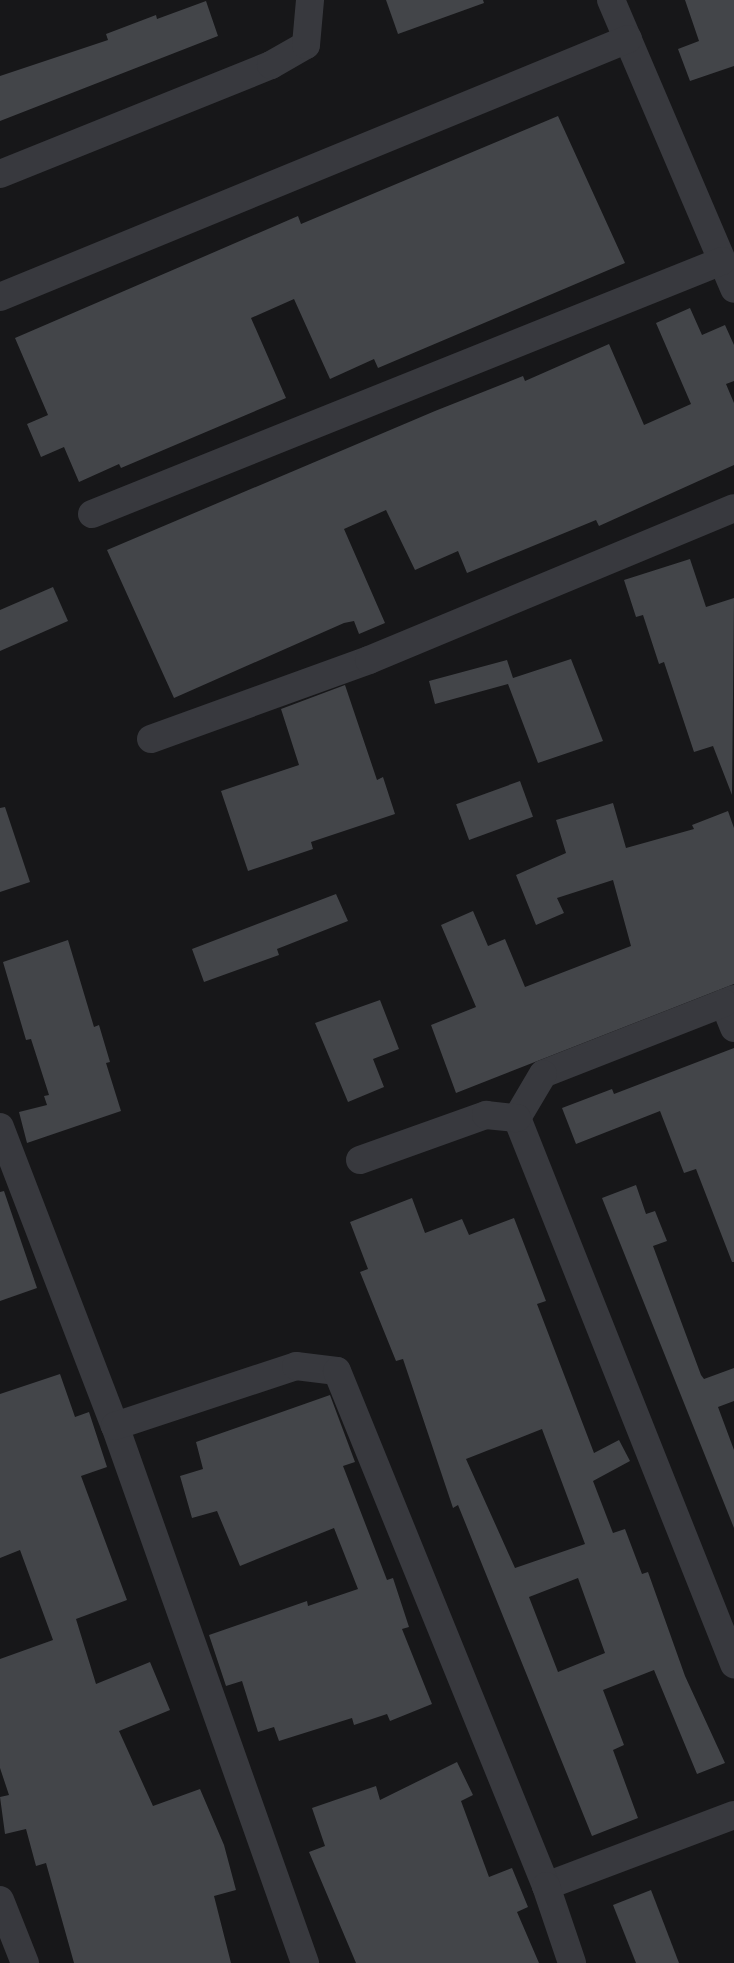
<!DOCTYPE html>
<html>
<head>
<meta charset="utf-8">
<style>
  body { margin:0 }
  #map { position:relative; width:734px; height:1963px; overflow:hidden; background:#171719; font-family:Quicksand,sans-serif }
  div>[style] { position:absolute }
  .building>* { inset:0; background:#434549; transform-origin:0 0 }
  .street>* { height:28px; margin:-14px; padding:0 14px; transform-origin:14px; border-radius:14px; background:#38393e }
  span { translate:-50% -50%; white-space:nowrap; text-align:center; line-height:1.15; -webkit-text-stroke:4px #121214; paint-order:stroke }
</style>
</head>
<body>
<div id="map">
  <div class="building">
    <div style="clip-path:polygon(386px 0,483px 0,484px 3px,398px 34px)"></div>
    <div style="clip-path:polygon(685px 0,734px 0,734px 66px,690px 81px,678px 49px,699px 41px)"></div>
    <div style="clip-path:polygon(206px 1px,218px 36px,0 121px,0 76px,108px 40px,106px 34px,156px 15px,157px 19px)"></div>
    <div style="clip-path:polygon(558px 116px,625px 263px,378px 368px,374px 359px,330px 379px,294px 299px,251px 318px,286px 398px,121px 468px,119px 464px,79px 482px,64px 447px,41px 457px,27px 424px,48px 415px,15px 338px,298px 216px,301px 224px)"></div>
    <div style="clip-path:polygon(690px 308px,702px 335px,725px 325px,734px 345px,734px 381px,726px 384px,734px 403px,734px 465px,599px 526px,596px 520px,467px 573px,458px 551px,415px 570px,386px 510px,344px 529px,385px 623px,359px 634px,354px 621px,344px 623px,174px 698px,107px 550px,435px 411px,523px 376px,525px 381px,609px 344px,644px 425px,691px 404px,656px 323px)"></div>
    <div style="clip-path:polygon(690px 559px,706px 607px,734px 598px,732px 795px,713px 746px,694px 752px,664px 662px,659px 664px,643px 615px,636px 617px,624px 580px)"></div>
    <div style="clip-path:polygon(53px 587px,68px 621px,0 651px,0 610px)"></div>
    <div style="clip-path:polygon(571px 659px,603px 741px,538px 763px,508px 684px,435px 704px,429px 681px,507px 660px,513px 678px)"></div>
    <div style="clip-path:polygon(345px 685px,377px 780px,383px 777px,395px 814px,311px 842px,313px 849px,248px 871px,221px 791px,299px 765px,281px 709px)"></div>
    <div style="left:520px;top:781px;width:38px;height:68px;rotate:70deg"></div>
    <div style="clip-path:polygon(613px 803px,626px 848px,694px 829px,692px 825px,728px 811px,734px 828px,734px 984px,456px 1093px,431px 1025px,476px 1007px,441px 925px,473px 911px,488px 946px,505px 939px,525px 987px,631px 946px,613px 880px,557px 898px,564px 913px,536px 925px,516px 875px,566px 853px,556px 820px)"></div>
    <div style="clip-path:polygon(5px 807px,30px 882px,0 892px,0 808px)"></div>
    <div style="clip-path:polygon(336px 894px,348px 921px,277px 949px,279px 955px,204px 982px,192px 949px)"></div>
    <div style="clip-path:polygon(68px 940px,94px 1027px,99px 1025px,110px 1062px,106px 1063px,121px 1111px,27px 1143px,19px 1112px,47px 1105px,44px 1096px,49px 1095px,31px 1039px,26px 1040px,3px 962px)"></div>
    <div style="clip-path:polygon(380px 1000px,399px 1049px,373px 1059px,384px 1087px,348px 1102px,315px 1023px)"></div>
    <div style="clip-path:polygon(734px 1048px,734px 1262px,732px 1262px,696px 1169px,684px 1173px,660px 1111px,576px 1144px,562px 1108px,612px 1089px,614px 1094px)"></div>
    <div style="clip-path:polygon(636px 1185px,646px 1214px,655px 1211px,667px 1241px,653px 1246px,701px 1375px,704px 1379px,734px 1368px,734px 1401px,718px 1407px,734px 1450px,734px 1528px,602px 1198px)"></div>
    <div style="clip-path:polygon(4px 1191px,37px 1288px,0 1301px,0 1192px)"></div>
    <div style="clip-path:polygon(evenodd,412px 1198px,425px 1233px,462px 1219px,469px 1235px,514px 1218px,546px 1301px,537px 1304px,594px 1453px,619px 1440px,630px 1461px,593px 1481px,613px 1533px,625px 1529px,642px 1574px,648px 1572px,685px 1676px,725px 1763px,697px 1774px,654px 1670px,603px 1690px,624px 1745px,613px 1750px,638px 1818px,592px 1836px,458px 1505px,453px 1508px,403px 1359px,396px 1361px,360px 1272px,368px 1269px,350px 1222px,412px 1198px,542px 1429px,585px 1544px,515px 1568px,466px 1459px,542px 1429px,412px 1198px,578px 1578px,605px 1653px,558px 1672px,529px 1597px,578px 1578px)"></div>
    <div style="clip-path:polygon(60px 1374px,75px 1417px,89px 1412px,107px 1467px,81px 1476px,127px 1600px,76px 1619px,96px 1684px,150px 1662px,170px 1710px,119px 1731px,153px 1806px,200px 1789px,224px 1845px,236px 1890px,214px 1896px,231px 1963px,74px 1963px,46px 1863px,36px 1866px,26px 1829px,5px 1834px,0 1797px,9px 1795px,0 1768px,0 1659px,53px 1640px,20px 1550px,0 1558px,0 1394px)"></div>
    <div style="clip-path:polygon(330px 1395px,355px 1462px,343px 1466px,387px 1580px,393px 1578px,409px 1627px,402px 1629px,432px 1704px,390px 1721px,387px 1714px,354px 1725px,352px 1718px,279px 1741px,274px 1727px,258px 1732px,242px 1681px,226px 1686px,209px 1635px,307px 1601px,308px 1606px,358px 1589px,334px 1528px,240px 1566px,217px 1511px,192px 1518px,180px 1476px,203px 1469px,196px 1442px)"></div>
    <div style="clip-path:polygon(457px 1762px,473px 1795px,461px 1801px,489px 1877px,512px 1868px,528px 1907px,517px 1912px,539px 1963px,356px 1963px,309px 1852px,325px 1846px,312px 1808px,376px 1786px,380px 1800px)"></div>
    <div style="clip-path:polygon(651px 1890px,679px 1963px,636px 1963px,613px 1905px)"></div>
  </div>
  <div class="street">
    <div style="left:611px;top:0;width:314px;rotate:66.9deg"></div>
    <div style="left:0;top:174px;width:292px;rotate:-21.9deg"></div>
    <div style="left:271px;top:65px;width:40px;rotate:-29.7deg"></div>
    <div style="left:306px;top:45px;width:45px;rotate:-84.9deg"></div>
    <div style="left:0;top:297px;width:679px;rotate:-22.33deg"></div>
    <div style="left:92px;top:514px;width:679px;rotate:-21.88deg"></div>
    <div style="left:151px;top:739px;width:232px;rotate:-19.9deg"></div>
    <div style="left:369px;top:660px;width:395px;rotate:-22.6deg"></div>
    <div style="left:734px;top:999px;width:11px;rotate:158deg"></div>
    <div style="left:724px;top:1003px;width:27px;rotate:68deg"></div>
    <div style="left:724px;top:1003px;width:194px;rotate:158.6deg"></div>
    <div style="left:543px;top:1074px;width:51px;rotate:120.6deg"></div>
    <div style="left:517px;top:1118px;width:588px;rotate:68.33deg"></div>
    <div style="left:0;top:1127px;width:320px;rotate:69deg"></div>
    <div style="left:360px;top:1160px;width:134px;rotate:-19.7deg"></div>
    <div style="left:486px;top:1115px;width:31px;rotate:6deg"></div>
    <div style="left:546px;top:1886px;width:201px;rotate:-20.7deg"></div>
    <div style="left:0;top:1900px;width:68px;rotate:68.4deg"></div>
    <div style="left:305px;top:1963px;width:570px;rotate:-109.48deg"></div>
    <div style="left:115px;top:1426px;width:191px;rotate:-18.3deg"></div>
    <div style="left:296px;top:1366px;width:41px;rotate:7deg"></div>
    <div style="left:337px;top:1371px;width:556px;rotate:67.91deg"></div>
    <div style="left:546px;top:1886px;width:81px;rotate:71.3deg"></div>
  </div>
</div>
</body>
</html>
